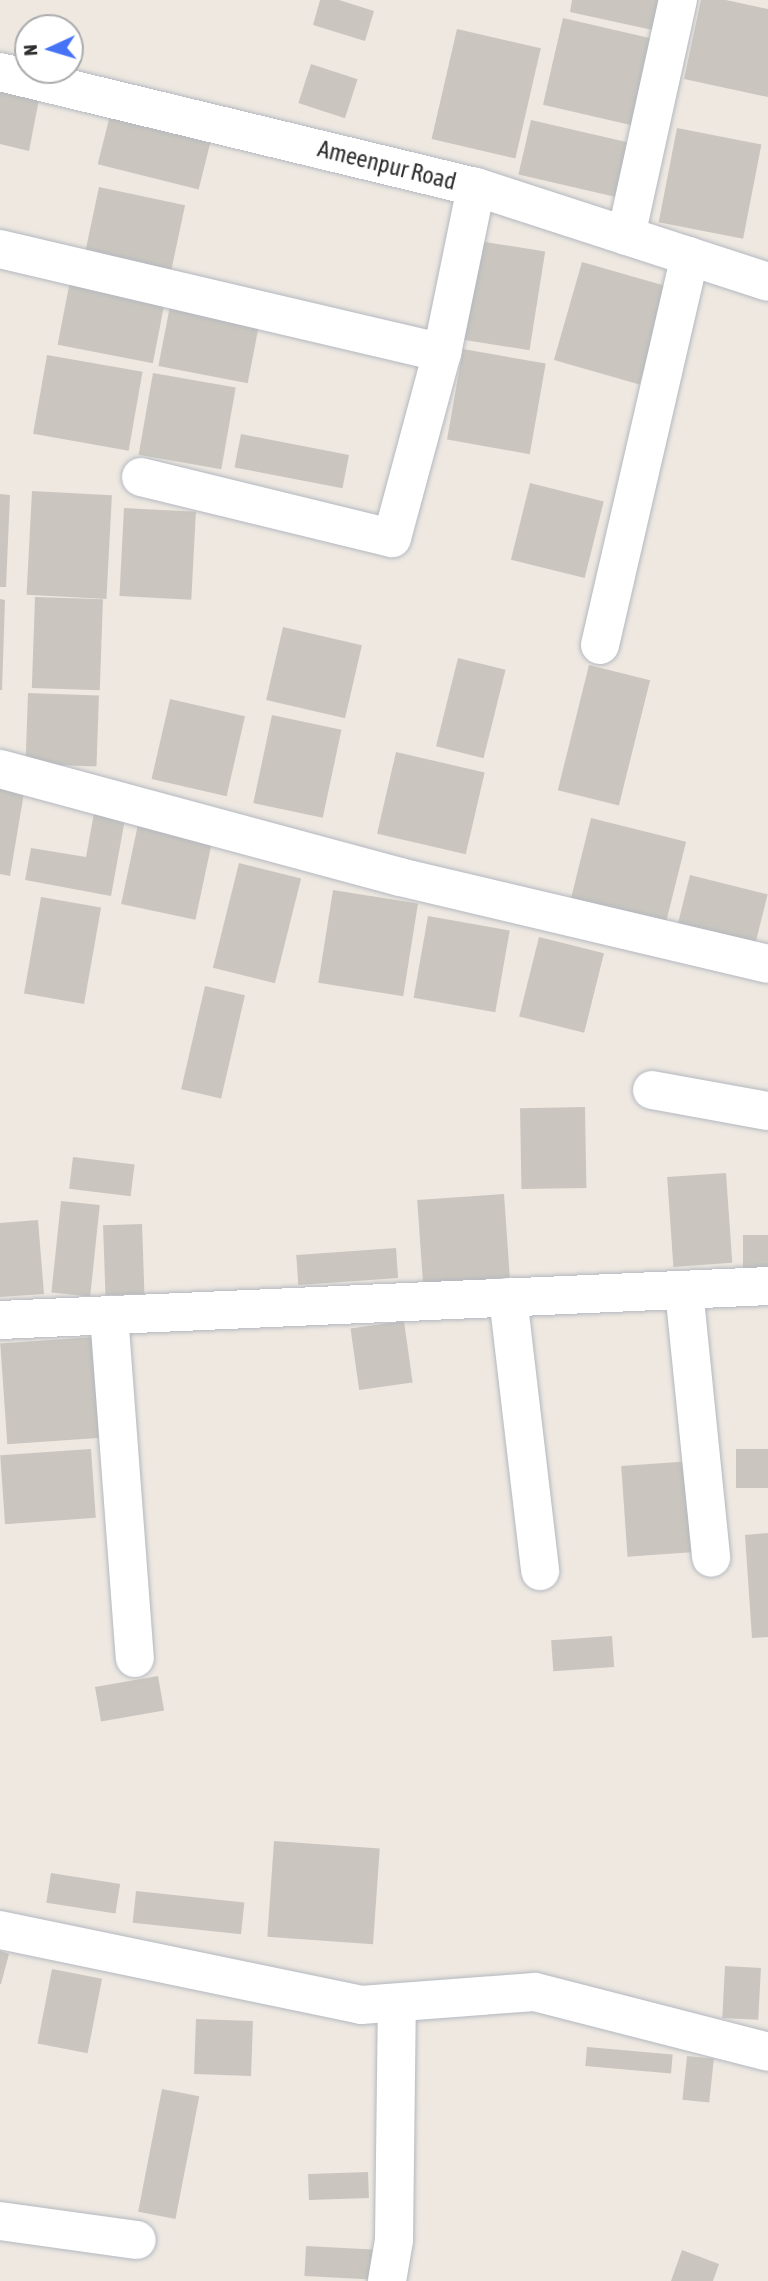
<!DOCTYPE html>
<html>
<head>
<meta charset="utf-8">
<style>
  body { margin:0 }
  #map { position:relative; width:768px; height:2281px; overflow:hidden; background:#eee8e1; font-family:"Asap Condensed",sans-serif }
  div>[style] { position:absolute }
  .building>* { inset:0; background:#cac6bf; transform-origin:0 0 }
  .roads { filter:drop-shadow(0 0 2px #b4b8c0) drop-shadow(0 0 2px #b4b8c0) }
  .street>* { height:38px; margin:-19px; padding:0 19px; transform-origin:19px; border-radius:19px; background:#fff }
  .secondary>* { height:38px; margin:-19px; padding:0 19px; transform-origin:19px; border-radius:19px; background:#fff }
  span { translate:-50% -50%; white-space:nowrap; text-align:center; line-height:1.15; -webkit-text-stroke:6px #fff; paint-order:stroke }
  .street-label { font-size:24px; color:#2e2e2e }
  .north { position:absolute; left:14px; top:14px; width:70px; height:70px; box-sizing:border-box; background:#fff; border:2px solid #ababab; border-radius:50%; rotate:266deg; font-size:19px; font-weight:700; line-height:28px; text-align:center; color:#2e2e2e }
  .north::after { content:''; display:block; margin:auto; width:24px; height:32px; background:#4673f6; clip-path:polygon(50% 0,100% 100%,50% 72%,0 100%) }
</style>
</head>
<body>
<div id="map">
  <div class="building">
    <div style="clip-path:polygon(320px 0,339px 0,374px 11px,365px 41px,313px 25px)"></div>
    <div style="clip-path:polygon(572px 0,663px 0,657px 31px,570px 12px)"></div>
    <div style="clip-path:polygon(701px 0,726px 0,768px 9px,768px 97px,684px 79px)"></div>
    <div style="left:563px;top:18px;width:92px;height:89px;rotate:13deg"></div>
    <div style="left:457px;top:29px;width:86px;height:113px;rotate:13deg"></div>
    <div style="left:311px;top:64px;width:49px;height:41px;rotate:18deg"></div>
    <div style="clip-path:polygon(0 81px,41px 89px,29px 151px,0 144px)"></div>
    <div style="left:112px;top:107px;width:104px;height:59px;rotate:14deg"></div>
    <div style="left:531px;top:120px;width:100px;height:56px;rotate:13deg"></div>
    <div style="left:677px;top:128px;width:86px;height:96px;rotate:11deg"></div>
    <div style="left:99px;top:187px;width:88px;height:70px;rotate:12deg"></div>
    <div style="left:479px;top:241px;width:67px;height:100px;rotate:9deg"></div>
    <div style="left:582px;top:262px;width:89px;height:102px;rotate:16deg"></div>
    <div style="left:70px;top:281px;width:97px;height:65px;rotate:11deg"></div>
    <div style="left:170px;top:306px;width:91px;height:61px;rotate:11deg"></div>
    <div style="left:463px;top:349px;width:84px;height:92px;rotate:10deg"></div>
    <div style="left:47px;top:355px;width:97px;height:80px;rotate:10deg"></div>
    <div style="left:153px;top:373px;width:84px;height:83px;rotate:10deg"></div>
    <div style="left:241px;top:434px;width:110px;height:34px;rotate:11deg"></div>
    <div style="left:530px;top:483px;width:76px;height:79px;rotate:14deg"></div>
    <div style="left:32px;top:491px;width:80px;height:104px;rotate:3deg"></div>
    <div style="clip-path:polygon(0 494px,10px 495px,6px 587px,0 587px)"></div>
    <div style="left:124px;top:508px;width:72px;height:88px;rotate:3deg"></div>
    <div style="left:35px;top:597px;width:68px;height:91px;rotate:2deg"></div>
    <div style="clip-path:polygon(0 599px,5px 600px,2px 690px,0 690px)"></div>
    <div style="left:283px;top:627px;width:81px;height:75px;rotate:13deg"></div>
    <div style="left:458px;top:658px;width:49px;height:91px;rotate:14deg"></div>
    <div style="left:589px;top:665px;width:63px;height:129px;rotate:14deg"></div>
    <div style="left:28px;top:693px;width:71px;height:71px;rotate:2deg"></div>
    <div style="left:170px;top:699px;width:77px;height:82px;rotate:13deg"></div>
    <div style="left:272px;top:715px;width:71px;height:90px;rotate:12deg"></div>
    <div style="left:396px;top:752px;width:91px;height:84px;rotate:13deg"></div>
    <div style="clip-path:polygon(0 783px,25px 787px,10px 876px,0 874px)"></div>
    <div style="clip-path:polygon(94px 813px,125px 819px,111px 896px,25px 880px,31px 848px,86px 857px)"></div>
    <div style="left:140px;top:815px;width:76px;height:91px;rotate:12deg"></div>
    <div style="left:591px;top:818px;width:98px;height:91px;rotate:14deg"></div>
    <div style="left:239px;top:863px;width:64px;height:108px;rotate:14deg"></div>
    <div style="left:690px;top:875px;width:80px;height:55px;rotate:14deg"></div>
    <div style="left:333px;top:890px;width:86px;height:94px;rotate:9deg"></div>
    <div style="left:41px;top:897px;width:61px;height:98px;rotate:10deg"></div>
    <div style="left:428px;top:916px;width:83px;height:83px;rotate:10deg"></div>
    <div style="left:539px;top:937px;width:67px;height:82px;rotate:14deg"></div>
    <div style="left:205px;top:986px;width:41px;height:106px;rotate:13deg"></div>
    <div style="left:585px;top:1107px;width:81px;height:65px;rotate:89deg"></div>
    <div style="left:73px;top:1157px;width:62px;height:32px;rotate:7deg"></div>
    <div style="left:726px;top:1173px;width:90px;height:59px;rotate:86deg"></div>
    <div style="left:504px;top:1194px;width:84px;height:87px;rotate:86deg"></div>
    <div style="left:61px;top:1201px;width:39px;height:92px;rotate:6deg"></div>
    <div style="clip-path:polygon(38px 1220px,44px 1294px,0 1297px,0 1223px)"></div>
    <div style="left:142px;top:1224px;width:70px;height:39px;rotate:88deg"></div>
    <div style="left:768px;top:1235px;width:35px;height:25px;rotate:90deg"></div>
    <div style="left:396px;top:1248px;width:30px;height:100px;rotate:86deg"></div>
    <div style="left:404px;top:1321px;width:62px;height:54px;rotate:82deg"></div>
    <div style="left:94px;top:1337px;width:101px;height:94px;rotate:86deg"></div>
    <div style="left:91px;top:1449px;width:69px;height:91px;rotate:86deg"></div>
    <div style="left:768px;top:1449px;width:39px;height:32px;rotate:90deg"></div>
    <div style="left:692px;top:1461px;width:91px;height:71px;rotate:86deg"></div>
    <div style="clip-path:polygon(768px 1533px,768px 1637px,752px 1638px,745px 1535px)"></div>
    <div style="left:612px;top:1636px;width:31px;height:61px;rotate:86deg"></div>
    <div style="left:158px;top:1676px;width:35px;height:64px;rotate:80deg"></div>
    <div style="left:274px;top:1841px;width:106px;height:96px;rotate:4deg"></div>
    <div style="left:51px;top:1873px;width:70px;height:30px;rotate:9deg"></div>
    <div style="left:136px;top:1891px;width:109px;height:32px;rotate:6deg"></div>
    <div style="clip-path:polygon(0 1951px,9px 1954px,1px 1984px,0 1984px)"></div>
    <div style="left:725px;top:1966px;width:36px;height:52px;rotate:3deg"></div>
    <div style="left:52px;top:1969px;width:51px;height:76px;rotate:11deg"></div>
    <div style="left:196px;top:2019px;width:57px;height:55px;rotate:2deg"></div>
    <div style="left:587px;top:2047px;width:86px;height:19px;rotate:5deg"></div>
    <div style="left:687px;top:2056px;width:27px;height:44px;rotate:6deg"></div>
    <div style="left:162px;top:2089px;width:38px;height:125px;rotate:11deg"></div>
    <div style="left:368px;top:2172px;width:26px;height:60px;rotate:88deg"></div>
    <div style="left:306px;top:2246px;width:67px;height:30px;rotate:3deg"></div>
    <div style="clip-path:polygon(682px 2250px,719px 2264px,713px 2281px,671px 2281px)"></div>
  </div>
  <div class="roads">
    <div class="street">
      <div style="left:626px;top:236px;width:242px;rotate:-77.6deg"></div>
      <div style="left:0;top:249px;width:454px;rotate:13.2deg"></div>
      <div style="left:141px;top:477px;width:258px;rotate:13.7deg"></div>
      <div style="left:392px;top:538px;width:192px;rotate:-74.9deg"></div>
      <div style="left:442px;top:353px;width:169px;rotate:-78.4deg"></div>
      <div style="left:600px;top:645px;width:399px;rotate:-77deg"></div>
      <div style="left:0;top:769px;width:414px;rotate:15.1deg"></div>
      <div style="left:400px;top:877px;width:378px;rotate:13.3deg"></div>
      <div style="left:652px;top:1090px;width:118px;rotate:10.3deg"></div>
      <div style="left:684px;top:1290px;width:269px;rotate:84.2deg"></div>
      <div style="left:508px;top:1297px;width:276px;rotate:83.3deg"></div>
      <div style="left:109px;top:1315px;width:344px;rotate:85.7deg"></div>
      <div style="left:0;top:1320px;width:769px;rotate:-2.53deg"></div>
      <div style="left:0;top:1930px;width:369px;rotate:11.7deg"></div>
      <div style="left:361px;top:2005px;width:174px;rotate:-4.3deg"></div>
      <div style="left:535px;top:1992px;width:241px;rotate:14.4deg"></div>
      <div style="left:0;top:2221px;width:138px;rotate:7.9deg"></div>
      <div style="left:387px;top:2281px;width:42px;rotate:-80.3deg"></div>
      <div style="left:394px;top:2240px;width:237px;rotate:-89.3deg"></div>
    </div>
    <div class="secondary">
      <div style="left:0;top:72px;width:490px;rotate:13.6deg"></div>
      <div style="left:476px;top:187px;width:307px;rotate:18deg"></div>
    </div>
  </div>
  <div class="street-label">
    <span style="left:387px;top:165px;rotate:14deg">Ameenpur Road</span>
  </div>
  <div class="north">N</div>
</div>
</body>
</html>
